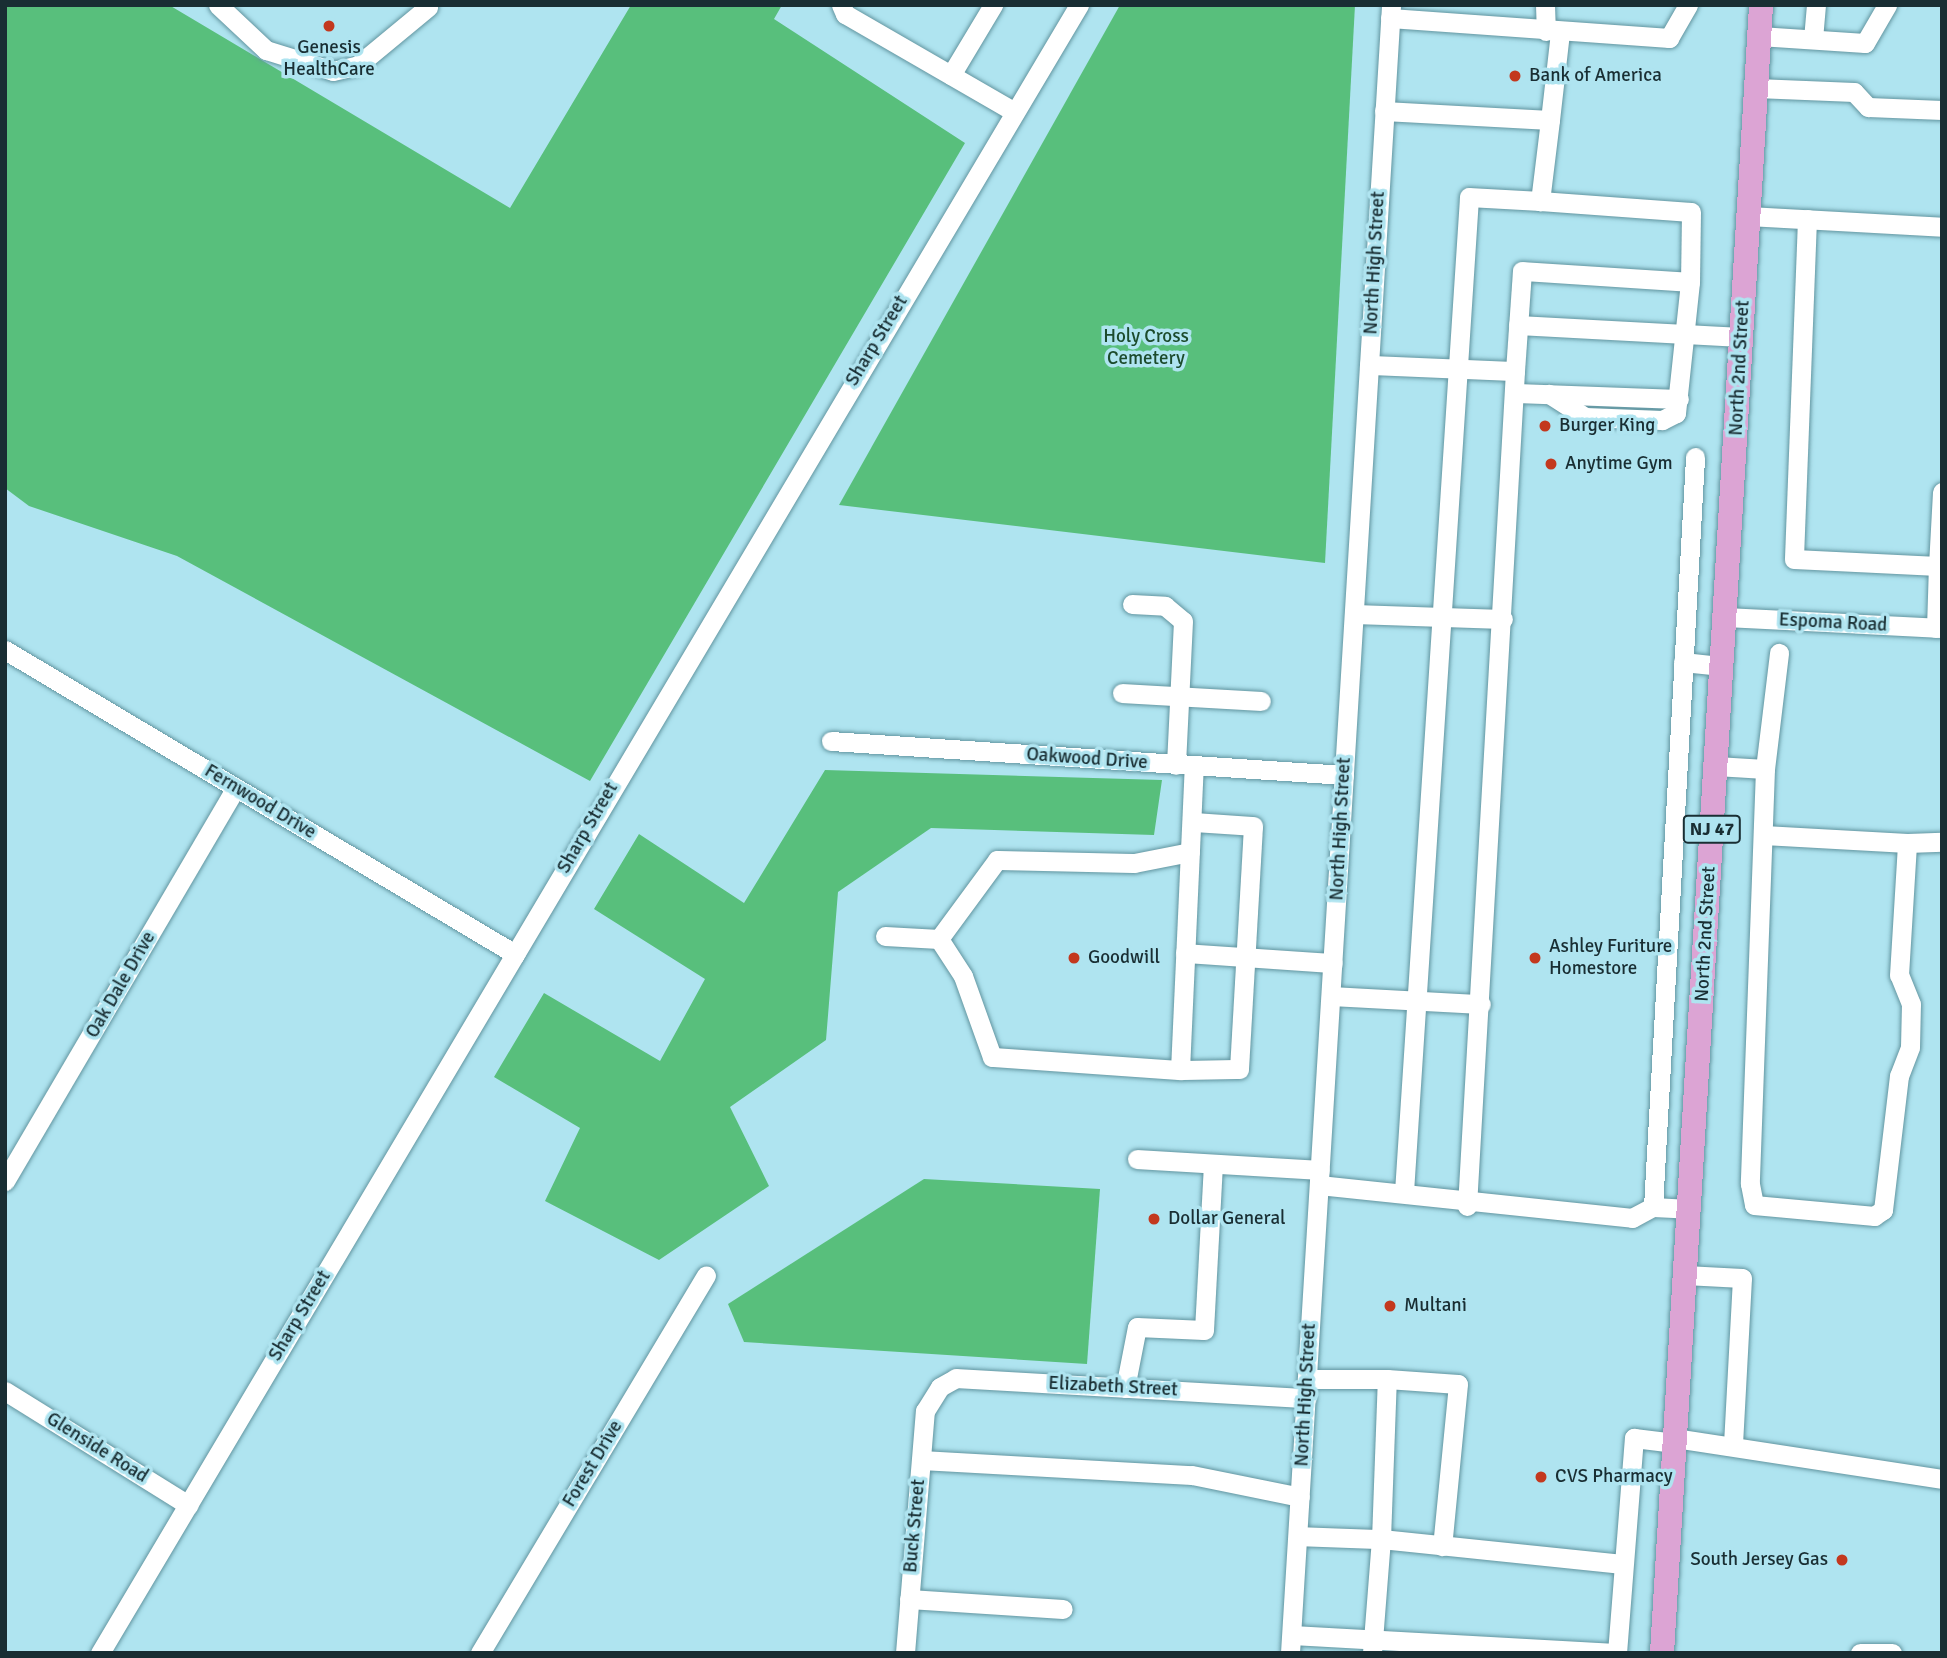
<!DOCTYPE html>
<html>
<head>
<meta charset="utf-8">
<style>
  body { margin:0 }
  #map { position:relative; width:1947px; height:1658px; overflow:hidden; background:#afe4f0; font-family:Signika,sans-serif }
  div>[style] { position:absolute }
  .green>* { inset:0; background:#58bf7c }
  .roads { filter:drop-shadow(0 0 2px #6295a0) drop-shadow(0 0 2px #6295a0) }
  .minor>* { height:19px; margin:-9.5px; padding:0 9.5px; transform-origin:9.5px; border-radius:9.5px; background:#fff }
  .major>* { height:24px; margin:-12px; padding:0 12px; transform-origin:12px; border-radius:12px; background:#dca4d4 }
  .dots>* { width:19px; height:19px; translate:-50% -50%; box-sizing:border-box; border:4px solid #afe4f0; border-radius:50% }
  span { translate:-50% -50%; white-space:nowrap; text-align:center; line-height:1.15; -webkit-text-stroke:7px #afe4f0; paint-order:stroke }
  .shield-label span { padding:2px 5px; background:#afe4f0; border:2px solid; border-radius:5px; -webkit-text-stroke-width:0 }
  .shield-label { font-size:18px; color:#192e33; font-weight:700 }
  .poi-label { font-size:19px; color:#192e33 }
  .left { translate:0 -50%; text-align:left }
  .right { translate:-100% -50%; text-align:right }
  .street-label { font-size:19px; color:#192e33 }
  .park-label { font-size:19px; color:#1c4b2c }
  .frame { position:absolute; inset:0; border:7px solid #192e33; pointer-events:none }
</style>
</head>
<body>
<div id="map">
  <div class="green">
    <div style="clip-path:polygon(5px 5px,169px 5px,510px 208px,631px 5px,782px 5px,774px 19px,965px 143px,590px 781px,177px 556px,29px 506px,5px 488px)"></div>
    <div style="clip-path:polygon(1120px 5px,1355px 5px,1325px 563px,839px 505px)"></div>
    <div style="clip-path:polygon(825px 770px,1162px 780px,1154px 835px,931px 828px,838px 892px,826px 1040px,730px 1107px,769px 1186px,659px 1260px,545px 1201px,580px 1128px,494px 1077px,544px 993px,660px 1061px,705px 979px,594px 909px,639px 834px,744px 903px)"></div>
    <div style="clip-path:polygon(924px 1179px,1100px 1189px,1087px 1364px,744px 1342px,728px 1304px)"></div>
  </div>
  <div class="roads">
    <div class="minor">
      <div style="left:218px;top:5px;width:66px;rotate:43.2deg"></div>
      <div style="left:266px;top:50px;width:70px;rotate:17.4deg"></div>
      <div style="left:333px;top:71px;width:26px;rotate:-13deg"></div>
      <div style="left:358px;top:65px;width:91px;rotate:-39.6deg"></div>
      <div style="left:841px;top:5px;width:10px;rotate:66deg"></div>
      <div style="left:845px;top:14px;width:196px;rotate:30deg"></div>
      <div style="left:1545px;top:5px;width:26px;rotate:88deg"></div>
      <div style="left:1390px;top:18px;width:280px;rotate:4.1deg"></div>
      <div style="left:1669px;top:38px;width:38px;rotate:-60deg"></div>
      <div style="left:1759px;top:36px;width:106px;rotate:3.8deg"></div>
      <div style="left:1865px;top:43px;width:44px;rotate:-59.9deg"></div>
      <div style="left:1813px;top:39px;width:34px;rotate:-85deg"></div>
      <div style="left:951px;top:75px;width:82px;rotate:-59deg"></div>
      <div style="left:1756px;top:88px;width:98px;rotate:2.3deg"></div>
      <div style="left:1854px;top:92px;width:21px;rotate:47deg"></div>
      <div style="left:1868px;top:107px;width:74px;rotate:2.3deg"></div>
      <div style="left:1384px;top:111px;width:166px;rotate:3.1deg"></div>
      <div style="left:1550px;top:120px;width:89px;rotate:-83.5deg"></div>
      <div style="left:1550px;top:120px;width:82px;rotate:97deg"></div>
      <div style="left:1540px;top:201px;width:151px;rotate:4.2deg"></div>
      <div style="left:1691px;top:212px;width:70px;rotate:90.8deg"></div>
      <div style="left:1748px;top:216px;width:194px;rotate:3.2deg"></div>
      <div style="left:1807px;top:219px;width:340px;rotate:92.2deg"></div>
      <div style="left:1794px;top:559px;width:144px;rotate:2.8deg"></div>
      <div style="left:1938px;top:566px;width:74px;rotate:-86.9deg"></div>
      <div style="left:1518px;top:325px;width:223px;rotate:3.1deg"></div>
      <div style="left:1369px;top:365px;width:146px;rotate:2.4deg"></div>
      <div style="left:1515px;top:371px;width:100px;rotate:-86deg"></div>
      <div style="left:1522px;top:271px;width:168px;rotate:3.7deg"></div>
      <div style="left:1690px;top:282px;width:132px;rotate:96.1deg"></div>
      <div style="left:1676px;top:413px;width:16px;rotate:153deg"></div>
      <div style="left:1662px;top:420px;width:77px;rotate:-177.8deg"></div>
      <div style="left:1585px;top:417px;width:43px;rotate:-147.4deg"></div>
      <div style="left:1516px;top:393px;width:163px;rotate:2.1deg"></div>
      <div style="left:1132px;top:604px;width:33px;rotate:3deg"></div>
      <div style="left:1165px;top:606px;width:23px;rotate:40deg"></div>
      <div style="left:1183px;top:621px;width:144px;rotate:92.8deg"></div>
      <div style="left:1354px;top:614px;width:149px;rotate:1.9deg"></div>
      <div style="left:1725px;top:617px;width:217px;rotate:2.9deg"></div>
      <div style="left:1936px;top:628px;width:62px;rotate:-88.2deg"></div>
      <div style="left:5px;top:650px;width:594px;rotate:30.8deg"></div>
      <div style="left:1683px;top:662px;width:39px;rotate:6deg"></div>
      <div style="left:1122px;top:693px;width:139px;rotate:3.3deg"></div>
      <div style="left:831px;top:741px;width:514px;rotate:3.79deg"></div>
      <div style="left:1716px;top:766px;width:49px;rotate:3.5deg"></div>
      <div style="left:1765px;top:769px;width:117px;rotate:-83.1deg"></div>
      <div style="left:1765px;top:769px;width:415px;rotate:92.1deg"></div>
      <div style="left:1750px;top:1184px;width:21px;rotate:79deg"></div>
      <div style="left:1754px;top:1205px;width:121px;rotate:5.2deg"></div>
      <div style="left:1874px;top:1216px;width:11px;rotate:-34deg"></div>
      <div style="left:1883px;top:1210px;width:135px;rotate:-83.2deg"></div>
      <div style="left:1899px;top:1076px;width:31px;rotate:-69deg"></div>
      <div style="left:1910px;top:1047px;width:43px;rotate:-88.7deg"></div>
      <div style="left:1911px;top:1004px;width:31px;rotate:-112deg"></div>
      <div style="left:1899px;top:975px;width:132px;rotate:-86.5deg"></div>
      <div style="left:1907px;top:843px;width:35px;rotate:-2deg"></div>
      <div style="left:1764px;top:835px;width:143px;rotate:3.2deg"></div>
      <div style="left:1190px;top:852px;width:57px;rotate:168.9deg"></div>
      <div style="left:1134px;top:863px;width:137px;rotate:-178.7deg"></div>
      <div style="left:997px;top:860px;width:98px;rotate:126.3deg"></div>
      <div style="left:939px;top:939px;width:44px;rotate:57deg"></div>
      <div style="left:963px;top:976px;width:86px;rotate:70.3deg"></div>
      <div style="left:992px;top:1057px;width:188px;rotate:4deg"></div>
      <div style="left:1180px;top:1070px;width:304px;rotate:-87.4deg"></div>
      <div style="left:885px;top:936px;width:54px;rotate:3.2deg"></div>
      <div style="left:1185px;top:953px;width:148px;rotate:3.9deg"></div>
      <div style="left:1331px;top:996px;width:150px;rotate:3.1deg"></div>
      <div style="left:1180px;top:1070px;width:59px;rotate:-1deg"></div>
      <div style="left:1239px;top:1069px;width:243px;rotate:-86.7deg"></div>
      <div style="left:1253px;top:826px;width:61px;rotate:-176.2deg"></div>
      <div style="left:1137px;top:1159px;width:183px;rotate:3.4deg"></div>
      <div style="left:5px;top:1181px;width:456px;rotate:-59.6deg"></div>
      <div style="left:1319px;top:1185px;width:315px;rotate:6deg"></div>
      <div style="left:1632px;top:1218px;width:24px;rotate:-28deg"></div>
      <div style="left:1653px;top:1207px;width:36px;rotate:3deg"></div>
      <div style="left:1404px;top:1192px;width:997px;rotate:-86.26deg"></div>
      <div style="left:1469px;top:197px;width:71px;rotate:3.2deg"></div>
      <div style="left:1467px;top:1206px;width:836px;rotate:-86.71deg"></div>
      <div style="left:1653px;top:1207px;width:751px;rotate:-86.79deg"></div>
      <div style="left:1685px;top:1275px;width:57px;rotate:3deg"></div>
      <div style="left:1742px;top:1278px;width:168px;rotate:93.1deg"></div>
      <div style="left:1307px;top:1379px;width:80px"></div>
      <div style="left:1125px;top:1388px;width:62px;rotate:-78.9deg"></div>
      <div style="left:1137px;top:1327px;width:67px;rotate:2.6deg"></div>
      <div style="left:1204px;top:1330px;width:166px;rotate:-86.9deg"></div>
      <div style="left:5px;top:1391px;width:216px;rotate:31.9deg"></div>
      <div style="left:1675px;top:1438px;width:270px;rotate:8.7deg"></div>
      <div style="left:921px;top:1460px;width:271px;rotate:3.2deg"></div>
      <div style="left:1192px;top:1475px;width:110px;rotate:11.5deg"></div>
      <div style="left:1298px;top:1536px;width:83px;rotate:2.1deg"></div>
      <div style="left:1381px;top:1539px;width:160px;rotate:-87.9deg"></div>
      <div style="left:1387px;top:1379px;width:71px;rotate:4deg"></div>
      <div style="left:1458px;top:1384px;width:163px;rotate:95.6deg"></div>
      <div style="left:909px;top:1599px;width:154px;rotate:3.7deg"></div>
      <div style="left:1292px;top:1635px;width:324px;rotate:3.2deg"></div>
      <div style="left:100px;top:1653px;width:1917px;rotate:-59.29deg"></div>
      <div style="left:480px;top:1653px;width:440px;rotate:-59.1deg"></div>
      <div style="left:905px;top:1653px;width:243px;rotate:-85.3deg"></div>
      <div style="left:925px;top:1411px;width:28px;rotate:-58deg"></div>
      <div style="left:940px;top:1387px;width:18px;rotate:-29deg"></div>
      <div style="left:956px;top:1378px;width:351px;rotate:3.3deg"></div>
      <div style="left:1290px;top:1653px;width:1651px;rotate:-86.49deg"></div>
      <div style="left:1372px;top:1653px;width:114px;rotate:-85.5deg"></div>
      <div style="left:1381px;top:1539px;width:243px;rotate:5.9deg"></div>
      <div style="left:1617px;top:1653px;width:216px;rotate:-85.5deg"></div>
      <div style="left:1634px;top:1438px;width:41px;rotate:7deg"></div>
      <div style="left:1860px;top:1653px;width:32px"></div>
    </div>
    <div class="major">
      <div style="left:1662px;top:1653px;width:1651px;rotate:-86.56deg"></div>
    </div>
  </div>
  <div class="dots">
    <div style="left:329px;top:26px;background:#c3381e"></div>
    <div style="left:1515px;top:76px;background:#c3381e"></div>
    <div style="left:1545px;top:426px;background:#c3381e"></div>
    <div style="left:1551px;top:464px;background:#c3381e"></div>
    <div style="left:1074px;top:958px;background:#c3381e"></div>
    <div style="left:1535px;top:958px;background:#c3381e"></div>
    <div style="left:1154px;top:1219px;background:#c3381e"></div>
    <div style="left:1390px;top:1306px;background:#c3381e"></div>
    <div style="left:1541px;top:1477px;background:#c3381e"></div>
    <div style="left:1842px;top:1560px;background:#c3381e"></div>
  </div>
  <div class="shield-label">
    <span style="left:1712px;top:829px">NJ 47</span>
  </div>
  <div class="poi-label">
    <span style="left:329px;top:59px">Genesis<br>HealthCare</span>
    <span class="left" style="left:1529px;top:76px">Bank of America</span>
    <span class="left" style="left:1559px;top:426px">Burger King</span>
    <span class="left" style="left:1565px;top:464px">Anytime Gym</span>
    <span class="left" style="left:1549px;top:958px">Ashley Furiture<br>Homestore</span>
    <span class="left" style="left:1088px;top:958px">Goodwill</span>
    <span class="left" style="left:1168px;top:1219px">Dollar General</span>
    <span class="left" style="left:1404px;top:1306px">Multani</span>
    <span class="left" style="left:1555px;top:1477px">CVS Pharmacy</span>
    <span class="right" style="left:1828px;top:1560px">South Jersey Gas</span>
  </div>
  <div class="street-label">
    <span style="left:1375px;top:263px;rotate:-87deg">North High Street</span>
    <span style="left:877px;top:341px;rotate:-59deg">Sharp Street</span>
    <span style="left:1740px;top:368px;rotate:-87deg">North 2nd Street</span>
    <span style="left:1833px;top:623px;rotate:3deg">Espoma Road</span>
    <span style="left:1087px;top:759px;rotate:4deg">Oakwood Drive</span>
    <span style="left:260px;top:802px;rotate:31deg">Fernwood Drive</span>
    <span style="left:588px;top:828px;rotate:-60deg">Sharp Street</span>
    <span style="left:1341px;top:829px;rotate:-87deg">North High Street</span>
    <span style="left:1706px;top:934px;rotate:-87deg">North 2nd Street</span>
    <span style="left:121px;top:985px;rotate:-60deg">Oak Dale Drive</span>
    <span style="left:300px;top:1316px;rotate:-59deg">Sharp Street</span>
    <span style="left:1113px;top:1387px;rotate:3deg">Elizabeth Street</span>
    <span style="left:1306px;top:1395px;rotate:-87deg">North High Street</span>
    <span style="left:97px;top:1448px;rotate:32deg">Glenside Road</span>
    <span style="left:593px;top:1464px;rotate:-59deg">Forest Drive</span>
    <span style="left:915px;top:1526px;rotate:-85deg">Buck Street</span>
  </div>
  <div class="park-label">
    <span style="left:1146px;top:348px">Holy Cross<br>Cemetery</span>
  </div>
  <div class="frame"></div>
</div>
</body>
</html>
